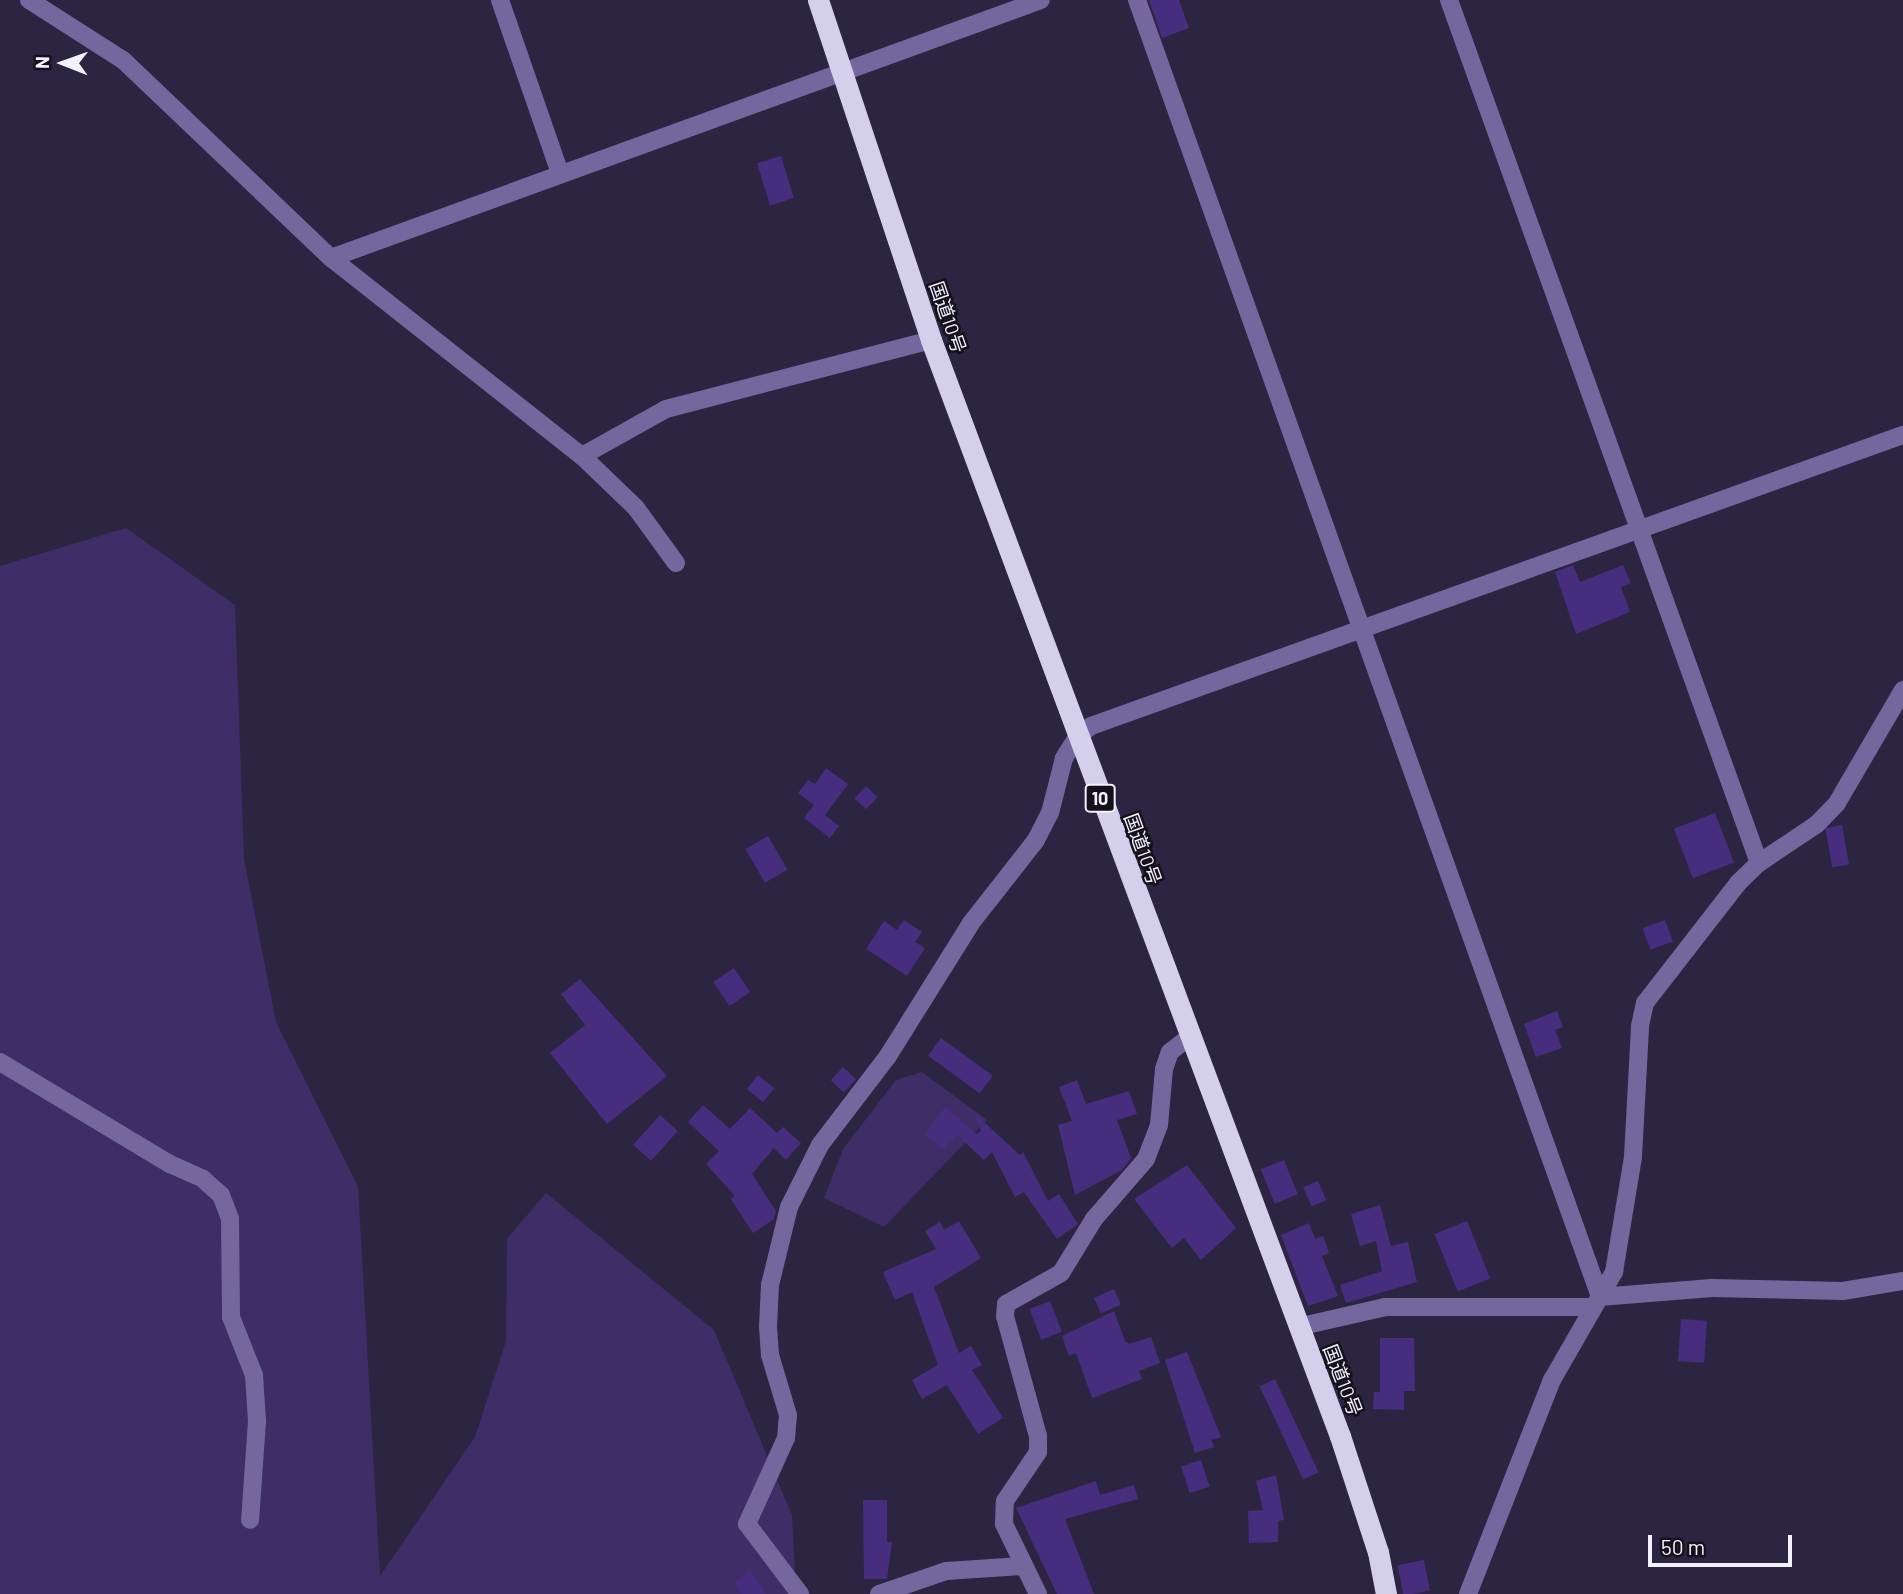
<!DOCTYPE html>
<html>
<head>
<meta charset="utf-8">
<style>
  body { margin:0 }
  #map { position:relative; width:1903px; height:1594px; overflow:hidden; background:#2c2541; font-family:Barlow,"Noto Sans JP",sans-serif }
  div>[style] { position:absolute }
  .green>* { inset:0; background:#3e2d67 }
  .building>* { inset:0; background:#472d7d; transform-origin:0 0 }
  .minor>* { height:18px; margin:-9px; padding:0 9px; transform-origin:9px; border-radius:9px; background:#74679e }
  .highway>* { height:21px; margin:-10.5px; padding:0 10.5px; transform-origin:10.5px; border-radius:10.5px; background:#d4cfea }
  span { translate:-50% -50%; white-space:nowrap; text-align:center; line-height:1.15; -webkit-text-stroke:5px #14111d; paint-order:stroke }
  .shield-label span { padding:2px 5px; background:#14111d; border:2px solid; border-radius:5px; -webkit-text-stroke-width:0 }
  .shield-label { font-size:18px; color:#f3f1fd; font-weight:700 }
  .street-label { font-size:19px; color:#f3f1fd }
  .north { position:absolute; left:28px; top:28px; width:70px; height:70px; -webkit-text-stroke:5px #14111d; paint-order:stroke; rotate:271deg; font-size:19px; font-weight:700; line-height:28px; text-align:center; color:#f3f1fd }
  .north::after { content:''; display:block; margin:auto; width:24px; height:32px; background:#f3f1fd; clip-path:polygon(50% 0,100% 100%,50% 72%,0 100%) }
  .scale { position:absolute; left:1648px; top:1535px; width:144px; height:32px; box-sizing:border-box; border:4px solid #f3f1fd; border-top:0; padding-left:9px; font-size:21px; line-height:24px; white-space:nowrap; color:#f3f1fd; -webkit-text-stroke:5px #14111d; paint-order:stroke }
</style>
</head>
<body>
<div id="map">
  <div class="green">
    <div style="clip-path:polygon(126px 528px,235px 605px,244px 859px,276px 1022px,358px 1187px,380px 1576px,475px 1437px,506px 1341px,507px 1239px,546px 1193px,714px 1330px,792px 1515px,796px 1594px,0 1594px,0 566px)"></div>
    <div style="clip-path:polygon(922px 1072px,987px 1120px,884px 1227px,824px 1198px,843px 1149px,896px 1080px)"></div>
  </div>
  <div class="building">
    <div style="clip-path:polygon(1149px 0,1179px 0,1189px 28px,1162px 38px)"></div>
    <div style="left:781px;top:156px;width:44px;height:25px;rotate:73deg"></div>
    <div style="clip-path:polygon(1573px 565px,1580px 582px,1623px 565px,1631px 583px,1621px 587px,1630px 612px,1576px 634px,1555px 572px)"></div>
    <div style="clip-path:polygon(826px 768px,848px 784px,825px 815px,839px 826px,830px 838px,804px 818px,814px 805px,798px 793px,808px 780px,815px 784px)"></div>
    <div style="left:866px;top:786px;width:16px;height:17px;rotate:43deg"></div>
    <div style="left:1715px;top:813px;width:53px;height:44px;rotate:69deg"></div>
    <div style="left:1842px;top:825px;width:40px;height:17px;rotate:80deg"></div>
    <div style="left:768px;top:836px;width:39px;height:26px;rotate:60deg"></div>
    <div style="clip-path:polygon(904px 920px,922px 932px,915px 942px,925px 948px,907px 976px,866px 949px,884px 921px,897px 930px)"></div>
    <div style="left:1665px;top:920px;width:23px;height:24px;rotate:70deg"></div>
    <div style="left:734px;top:968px;width:29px;height:25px;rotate:56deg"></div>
    <div style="clip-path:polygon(580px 979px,667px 1076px,607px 1124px,550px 1053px,585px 1025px,561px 994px)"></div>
    <div style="clip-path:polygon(1557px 1011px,1563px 1027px,1555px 1030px,1562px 1048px,1536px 1057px,1524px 1024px)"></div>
    <div style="left:941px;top:1038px;width:64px;height:22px;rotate:36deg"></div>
    <div style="left:843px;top:1067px;width:18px;height:18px;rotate:43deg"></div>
    <div style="left:758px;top:1075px;width:21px;height:18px;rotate:39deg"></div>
    <div style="clip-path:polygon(1077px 1080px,1086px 1104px,1129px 1091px,1137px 1114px,1117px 1120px,1131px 1158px,1122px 1170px,1075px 1195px,1058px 1125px,1072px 1121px,1059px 1087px)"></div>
    <div style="clip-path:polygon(703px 1105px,730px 1129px,750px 1108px,777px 1133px,783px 1127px,801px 1143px,786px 1160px,774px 1148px,752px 1174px,776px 1211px,774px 1219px,753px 1233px,731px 1199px,735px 1196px,706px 1164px,719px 1151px,688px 1122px)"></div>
    <div style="clip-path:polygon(945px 1107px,977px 1134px,981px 1130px,973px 1112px,1020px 1155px,1023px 1152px,1048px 1201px,1059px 1194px,1078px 1224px,1057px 1239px,1024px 1192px,1015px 1197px,992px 1152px,984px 1160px,957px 1135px,944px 1150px,925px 1134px)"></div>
    <div style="left:660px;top:1115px;width:24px;height:40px;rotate:42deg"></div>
    <div style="left:1284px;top:1160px;width:37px;height:25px;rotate:68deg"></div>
    <div style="clip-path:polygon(1187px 1165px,1236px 1228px,1201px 1260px,1184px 1238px,1172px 1248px,1134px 1199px)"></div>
    <div style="left:1318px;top:1181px;width:21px;height:16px;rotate:67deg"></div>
    <div style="clip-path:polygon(1380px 1205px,1391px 1246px,1408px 1242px,1417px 1282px,1346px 1303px,1340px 1285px,1382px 1271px,1376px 1241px,1360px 1246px,1351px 1214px)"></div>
    <div style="clip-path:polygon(959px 1221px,981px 1258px,934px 1287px,959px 1353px,971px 1346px,982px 1365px,972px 1370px,1003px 1418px,978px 1434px,947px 1385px,922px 1399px,912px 1380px,938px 1365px,912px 1292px,895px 1300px,883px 1272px,936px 1249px,925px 1231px,940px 1222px,944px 1230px)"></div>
    <div style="left:1467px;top:1221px;width:62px;height:35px;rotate:68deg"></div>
    <div style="clip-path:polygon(1309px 1223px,1315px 1239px,1323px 1236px,1329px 1253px,1322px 1256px,1338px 1296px,1308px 1306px,1281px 1235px)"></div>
    <div style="left:1114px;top:1289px;width:17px;height:22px;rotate:66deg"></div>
    <div style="left:1050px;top:1301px;width:33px;height:22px;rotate:69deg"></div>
    <div style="clip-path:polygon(1114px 1311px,1125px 1341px,1129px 1344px,1151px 1337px,1160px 1363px,1139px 1371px,1142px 1379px,1092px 1398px,1076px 1353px,1069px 1356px,1062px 1336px)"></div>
    <div style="left:1681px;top:1319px;width:26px;height:42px;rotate:4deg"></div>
    <div style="clip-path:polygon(1380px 1338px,1414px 1338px,1415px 1391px,1404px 1391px,1404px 1410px,1373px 1409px,1374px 1392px,1380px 1392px)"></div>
    <div style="clip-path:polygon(1187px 1352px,1221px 1437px,1211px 1440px,1214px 1447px,1195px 1453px,1165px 1360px)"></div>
    <div style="left:1275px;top:1379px;width:103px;height:17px;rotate:65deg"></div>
    <div style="left:1201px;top:1460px;width:28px;height:21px;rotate:72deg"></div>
    <div style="clip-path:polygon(1276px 1475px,1284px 1520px,1278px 1521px,1278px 1542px,1249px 1543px,1248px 1511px,1263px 1510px,1256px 1481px)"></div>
    <div style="clip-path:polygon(1096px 1481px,1100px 1495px,1134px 1485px,1138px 1499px,1065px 1519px,1094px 1594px,1057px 1594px,1016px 1508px)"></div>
    <div style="clip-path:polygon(863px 1500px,887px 1500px,887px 1542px,892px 1542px,887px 1579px,864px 1579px)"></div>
    <div style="left:1424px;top:1560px;width:31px;height:27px;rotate:79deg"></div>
    <div style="clip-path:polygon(750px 1571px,767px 1594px,742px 1594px,734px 1583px)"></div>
  </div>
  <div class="minor">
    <div style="left:29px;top:0;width:112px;rotate:32.6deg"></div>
    <div style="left:123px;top:60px;width:287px;rotate:43.6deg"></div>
    <div style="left:331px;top:258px;width:320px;rotate:38.3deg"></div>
    <div style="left:582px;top:456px;width:75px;rotate:43.9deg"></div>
    <div style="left:636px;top:508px;width:68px;rotate:54deg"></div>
    <div style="left:500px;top:0;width:183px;rotate:70.9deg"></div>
    <div style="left:1137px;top:0;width:1377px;rotate:70.35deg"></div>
    <div style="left:1449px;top:0;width:917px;rotate:70.24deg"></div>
    <div style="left:331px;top:258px;width:755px;rotate:-19.97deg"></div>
    <div style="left:582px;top:456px;width:96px;rotate:-29.2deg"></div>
    <div style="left:666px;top:409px;width:274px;rotate:-14.6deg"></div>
    <div style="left:0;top:1062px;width:198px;rotate:31deg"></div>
    <div style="left:170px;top:1164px;width:36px;rotate:24deg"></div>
    <div style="left:203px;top:1179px;width:24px;rotate:42deg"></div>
    <div style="left:221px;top:1195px;width:26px;rotate:69deg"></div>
    <div style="left:230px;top:1219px;width:98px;rotate:89.4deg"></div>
    <div style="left:231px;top:1317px;width:62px;rotate:68.4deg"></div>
    <div style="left:254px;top:1375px;width:46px;rotate:86.3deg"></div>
    <div style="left:257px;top:1421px;width:99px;rotate:94deg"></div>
    <div style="left:1600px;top:1297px;width:112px;rotate:-4.6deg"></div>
    <div style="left:1712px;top:1288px;width:131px;rotate:1.3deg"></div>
    <div style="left:1843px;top:1291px;width:61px;rotate:-9.5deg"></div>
    <div style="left:1298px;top:1327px;width:89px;rotate:-12.9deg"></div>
    <div style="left:1385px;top:1307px;width:205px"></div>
    <div style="left:800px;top:1594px;width:88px;rotate:-127.1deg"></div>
    <div style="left:747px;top:1524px;width:94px;rotate:-65.6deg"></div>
    <div style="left:786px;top:1438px;width:23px;rotate:-85deg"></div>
    <div style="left:788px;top:1415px;width:63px;rotate:-106.7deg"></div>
    <div style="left:770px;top:1355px;width:29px;rotate:-94deg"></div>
    <div style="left:768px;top:1326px;width:41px;rotate:-87.2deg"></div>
    <div style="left:770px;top:1285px;width:80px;rotate:-76.3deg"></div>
    <div style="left:789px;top:1207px;width:69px;rotate:-63.4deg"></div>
    <div style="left:820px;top:1145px;width:112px;rotate:-52.6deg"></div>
    <div style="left:888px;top:1056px;width:157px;rotate:-58deg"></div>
    <div style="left:971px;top:923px;width:105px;rotate:-51.9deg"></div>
    <div style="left:1036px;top:840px;width:30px;rotate:-63deg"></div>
    <div style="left:1050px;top:813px;width:57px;rotate:-75.7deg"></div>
    <div style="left:1064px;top:758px;width:25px;rotate:-58deg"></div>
    <div style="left:1077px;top:737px;width:18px;rotate:-38deg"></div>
    <div style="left:1091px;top:726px;width:863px;rotate:-19.72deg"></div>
    <div style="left:879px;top:1594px;width:71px;rotate:-18.9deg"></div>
    <div style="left:946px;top:1571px;width:78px;rotate:-3.7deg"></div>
    <div style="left:1038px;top:1594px;width:78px;rotate:-115.9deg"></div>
    <div style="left:1004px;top:1524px;width:23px;rotate:-88deg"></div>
    <div style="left:1005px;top:1501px;width:59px;rotate:-56deg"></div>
    <div style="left:1038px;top:1452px;width:16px;rotate:-90deg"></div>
    <div style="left:1038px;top:1436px;width:124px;rotate:-105.4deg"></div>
    <div style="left:1005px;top:1316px;width:12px;rotate:-85deg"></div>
    <div style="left:1006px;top:1304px;width:63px;rotate:-29.4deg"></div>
    <div style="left:1061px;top:1273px;width:63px;rotate:-58.6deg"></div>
    <div style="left:1094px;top:1219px;width:79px;rotate:-49.1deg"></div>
    <div style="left:1146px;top:1159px;width:36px;rotate:-69deg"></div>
    <div style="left:1159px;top:1125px;width:56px;rotate:-84.9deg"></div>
    <div style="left:1164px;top:1069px;width:18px;rotate:-71deg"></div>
    <div style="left:1170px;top:1052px;width:24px;rotate:-38deg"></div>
    <div style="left:1468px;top:1594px;width:230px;rotate:-68.6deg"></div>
    <div style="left:1552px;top:1380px;width:125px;rotate:-60.1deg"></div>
    <div style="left:1614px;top:1272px;width:117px;rotate:-80.6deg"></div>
    <div style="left:1633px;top:1157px;width:131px;rotate:-86.9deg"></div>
    <div style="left:1640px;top:1026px;width:24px;rotate:-78deg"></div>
    <div style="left:1645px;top:1003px;width:152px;rotate:-52.2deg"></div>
    <div style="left:1738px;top:883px;width:29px;rotate:-44deg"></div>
    <div style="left:1759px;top:863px;width:70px;rotate:-33.9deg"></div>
    <div style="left:1817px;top:824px;width:29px;rotate:-46deg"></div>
    <div style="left:1837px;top:803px;width:131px;rotate:-59.7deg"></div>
  </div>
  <div class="highway">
    <div style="left:818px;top:0;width:358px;rotate:71.6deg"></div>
    <div style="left:931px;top:340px;width:1170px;rotate:69.54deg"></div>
    <div style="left:1340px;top:1436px;width:122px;rotate:71.9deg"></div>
    <div style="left:1378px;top:1552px;width:43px;rotate:79.2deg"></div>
  </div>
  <div class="shield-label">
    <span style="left:1100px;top:798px">10</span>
  </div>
  <div class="street-label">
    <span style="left:948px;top:317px;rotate:71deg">国道10号</span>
    <span style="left:1143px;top:849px;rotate:70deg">国道10号</span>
    <span style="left:1343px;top:1380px;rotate:69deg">国道10号</span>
  </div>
  <div class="north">N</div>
  <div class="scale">50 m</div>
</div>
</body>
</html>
